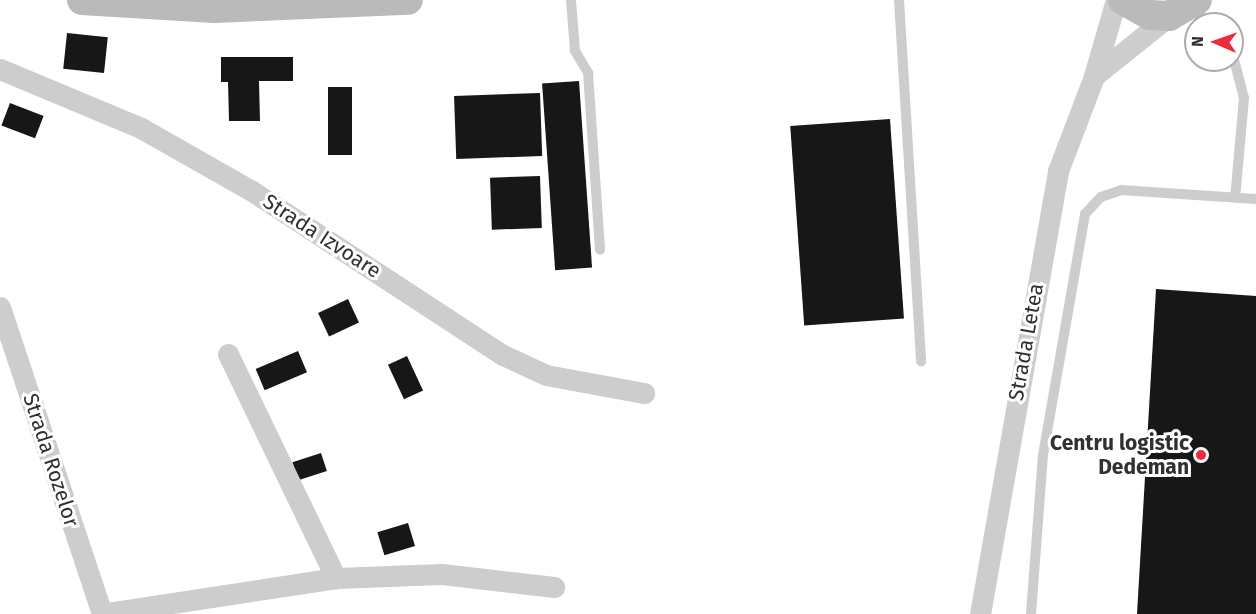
<!DOCTYPE html>
<html>
<head>
<meta charset="utf-8">
<style>
  body { margin:0 }
  #map { position:relative; width:1256px; height:614px; overflow:hidden; background:#fff; font-family:"Fira Sans",sans-serif }
  div>[style] { position:absolute }
  .building>* { inset:0; background:#171717; transform-origin:0 0 }
  .service>* { height:10px; margin:-5px; padding:0 5px; transform-origin:5px; border-radius:5px; background:#cdcdcd }
  .minor>* { height:21px; margin:-10.5px; padding:0 10.5px; transform-origin:10.5px; border-radius:10.5px; background:#cdcdcd }
  .secondary>* { height:30px; margin:-15px; padding:0 15px; transform-origin:15px; border-radius:15px; background:#bababa }
  .dots>* { width:16px; height:16px; translate:-50% -50%; box-sizing:border-box; border:3px solid #fff; border-radius:50% }
  span { translate:-50% -50%; white-space:nowrap; text-align:center; line-height:1.15; -webkit-text-stroke:6px #fff; paint-order:stroke }
  .street-label { font-size:21px; color:#303030 }
  .poi-label { font-size:21px; color:#303030; font-weight:700 }
  .right { translate:-100% -50%; text-align:right }
  .north { position:absolute; left:1184px; top:12px; width:60px; height:60px; box-sizing:border-box; background:#fff; border:2px solid #acacac; border-radius:50%; rotate:272deg; font-size:16px; font-weight:700; line-height:24px; text-align:center; color:#303030 }
  .north::after { content:''; display:block; margin:auto; width:21px; height:27px; background:#f02a3d; clip-path:polygon(50% 0,100% 100%,50% 72%,0 100%) }
</style>
</head>
<body>
<div id="map">
  <div class="building">
    <div style="left:67px;top:33px;width:41px;height:36px;rotate:6deg"></div>
    <div style="clip-path:polygon(221px 57px,293px 57px,293px 81px,259px 81px,260px 121px,229px 121px,228px 82px,221px 82px)"></div>
    <div style="left:579px;top:81px;width:187px;height:37px;rotate:86deg"></div>
    <div style="left:328px;top:87px;width:24px;height:68px"></div>
    <div style="left:540px;top:93px;width:63px;height:86px;rotate:88deg"></div>
    <div style="left:10px;top:103px;width:36px;height:24px;rotate:21deg"></div>
    <div style="left:890px;top:119px;width:200px;height:100px;rotate:86deg"></div>
    <div style="left:540px;top:176px;width:52px;height:50px;rotate:88deg"></div>
    <div style="clip-path:polygon(1156px 289px,1256px 296px,1256px 614px,1137px 614px)"></div>
    <div style="left:348px;top:299px;width:26px;height:33px;rotate:65deg"></div>
    <div style="left:298px;top:351px;width:23px;height:46px;rotate:67deg"></div>
    <div style="left:407px;top:356px;width:38px;height:21px;rotate:65deg"></div>
    <div style="left:321px;top:453px;width:19px;height:30px;rotate:72deg"></div>
    <div style="left:408px;top:523px;width:24px;height:32px;rotate:73deg"></div>
  </div>
  <div class="service">
    <div style="left:571px;top:0;width:51px;rotate:85.5deg"></div>
    <div style="left:575px;top:51px;width:26px;rotate:59deg"></div>
    <div style="left:588px;top:73px;width:177px;rotate:86.1deg"></div>
    <div style="left:899px;top:0;width:362px;rotate:86.5deg"></div>
    <div style="left:1189px;top:8px;width:29px;rotate:34deg"></div>
    <div style="left:1232px;top:52px;width:48px;rotate:75.4deg"></div>
    <div style="left:1244px;top:98px;width:100px;rotate:95.1deg"></div>
    <div style="left:1031px;top:614px;width:159px;rotate:-85.7deg"></div>
    <div style="left:1043px;top:455px;width:245px;rotate:-80.1deg"></div>
    <div style="left:1085px;top:214px;width:23px;rotate:-47deg"></div>
    <div style="left:1101px;top:197px;width:21px;rotate:-19deg"></div>
    <div style="left:1121px;top:190px;width:135px;rotate:3.8deg"></div>
  </div>
  <div class="minor">
    <div style="left:0;top:69px;width:153px;rotate:22.7deg"></div>
    <div style="left:141px;top:128px;width:128px;rotate:29.6deg"></div>
    <div style="left:252px;top:191px;width:300px;rotate:33.2deg"></div>
    <div style="left:503px;top:355px;width:47px;rotate:24.9deg"></div>
    <div style="left:546px;top:375px;width:100px;rotate:10.4deg"></div>
    <div style="left:1094px;top:76px;width:96px;rotate:-38.7deg"></div>
    <div style="left:0;top:307px;width:324px;rotate:71.6deg"></div>
    <div style="left:228px;top:354px;width:249px;rotate:64.3deg"></div>
    <div style="left:101px;top:614px;width:238px;rotate:-8.7deg"></div>
    <div style="left:336px;top:578px;width:106px;rotate:-2.2deg"></div>
    <div style="left:442px;top:574px;width:113px;rotate:6.6deg"></div>
    <div style="left:980px;top:614px;width:450px;rotate:-80deg"></div>
    <div style="left:1058px;top:171px;width:102px;rotate:-69.2deg"></div>
    <div style="left:1094px;top:76px;width:79px;rotate:-73.9deg"></div>
  </div>
  <div class="secondary">
    <div style="left:82px;top:0;width:132px;rotate:3.5deg"></div>
    <div style="left:214px;top:8px;width:194px;rotate:-2.4deg"></div>
    <div style="left:1123px;top:0;width:31px;rotate:29deg"></div>
    <div style="left:1150px;top:15px;width:19px;rotate:3deg"></div>
    <div style="left:1169px;top:16px;width:32px;rotate:-30deg"></div>
  </div>
  <div class="dots">
    <div style="left:1201px;top:455px;background:#f02a3d"></div>
  </div>
  <div class="street-label">
    <span style="left:322px;top:236px;rotate:33deg">Strada Izvoare</span>
    <span style="left:1026px;top:342px;rotate:-80deg">Strada Letea</span>
    <span style="left:51px;top:460px;rotate:72deg">Strada Rozelor</span>
  </div>
  <div class="poi-label">
    <span class="right" style="left:1189px;top:455px">Centru logistic<br>Dedeman</span>
  </div>
  <div class="north">N</div>
</div>
</body>
</html>
